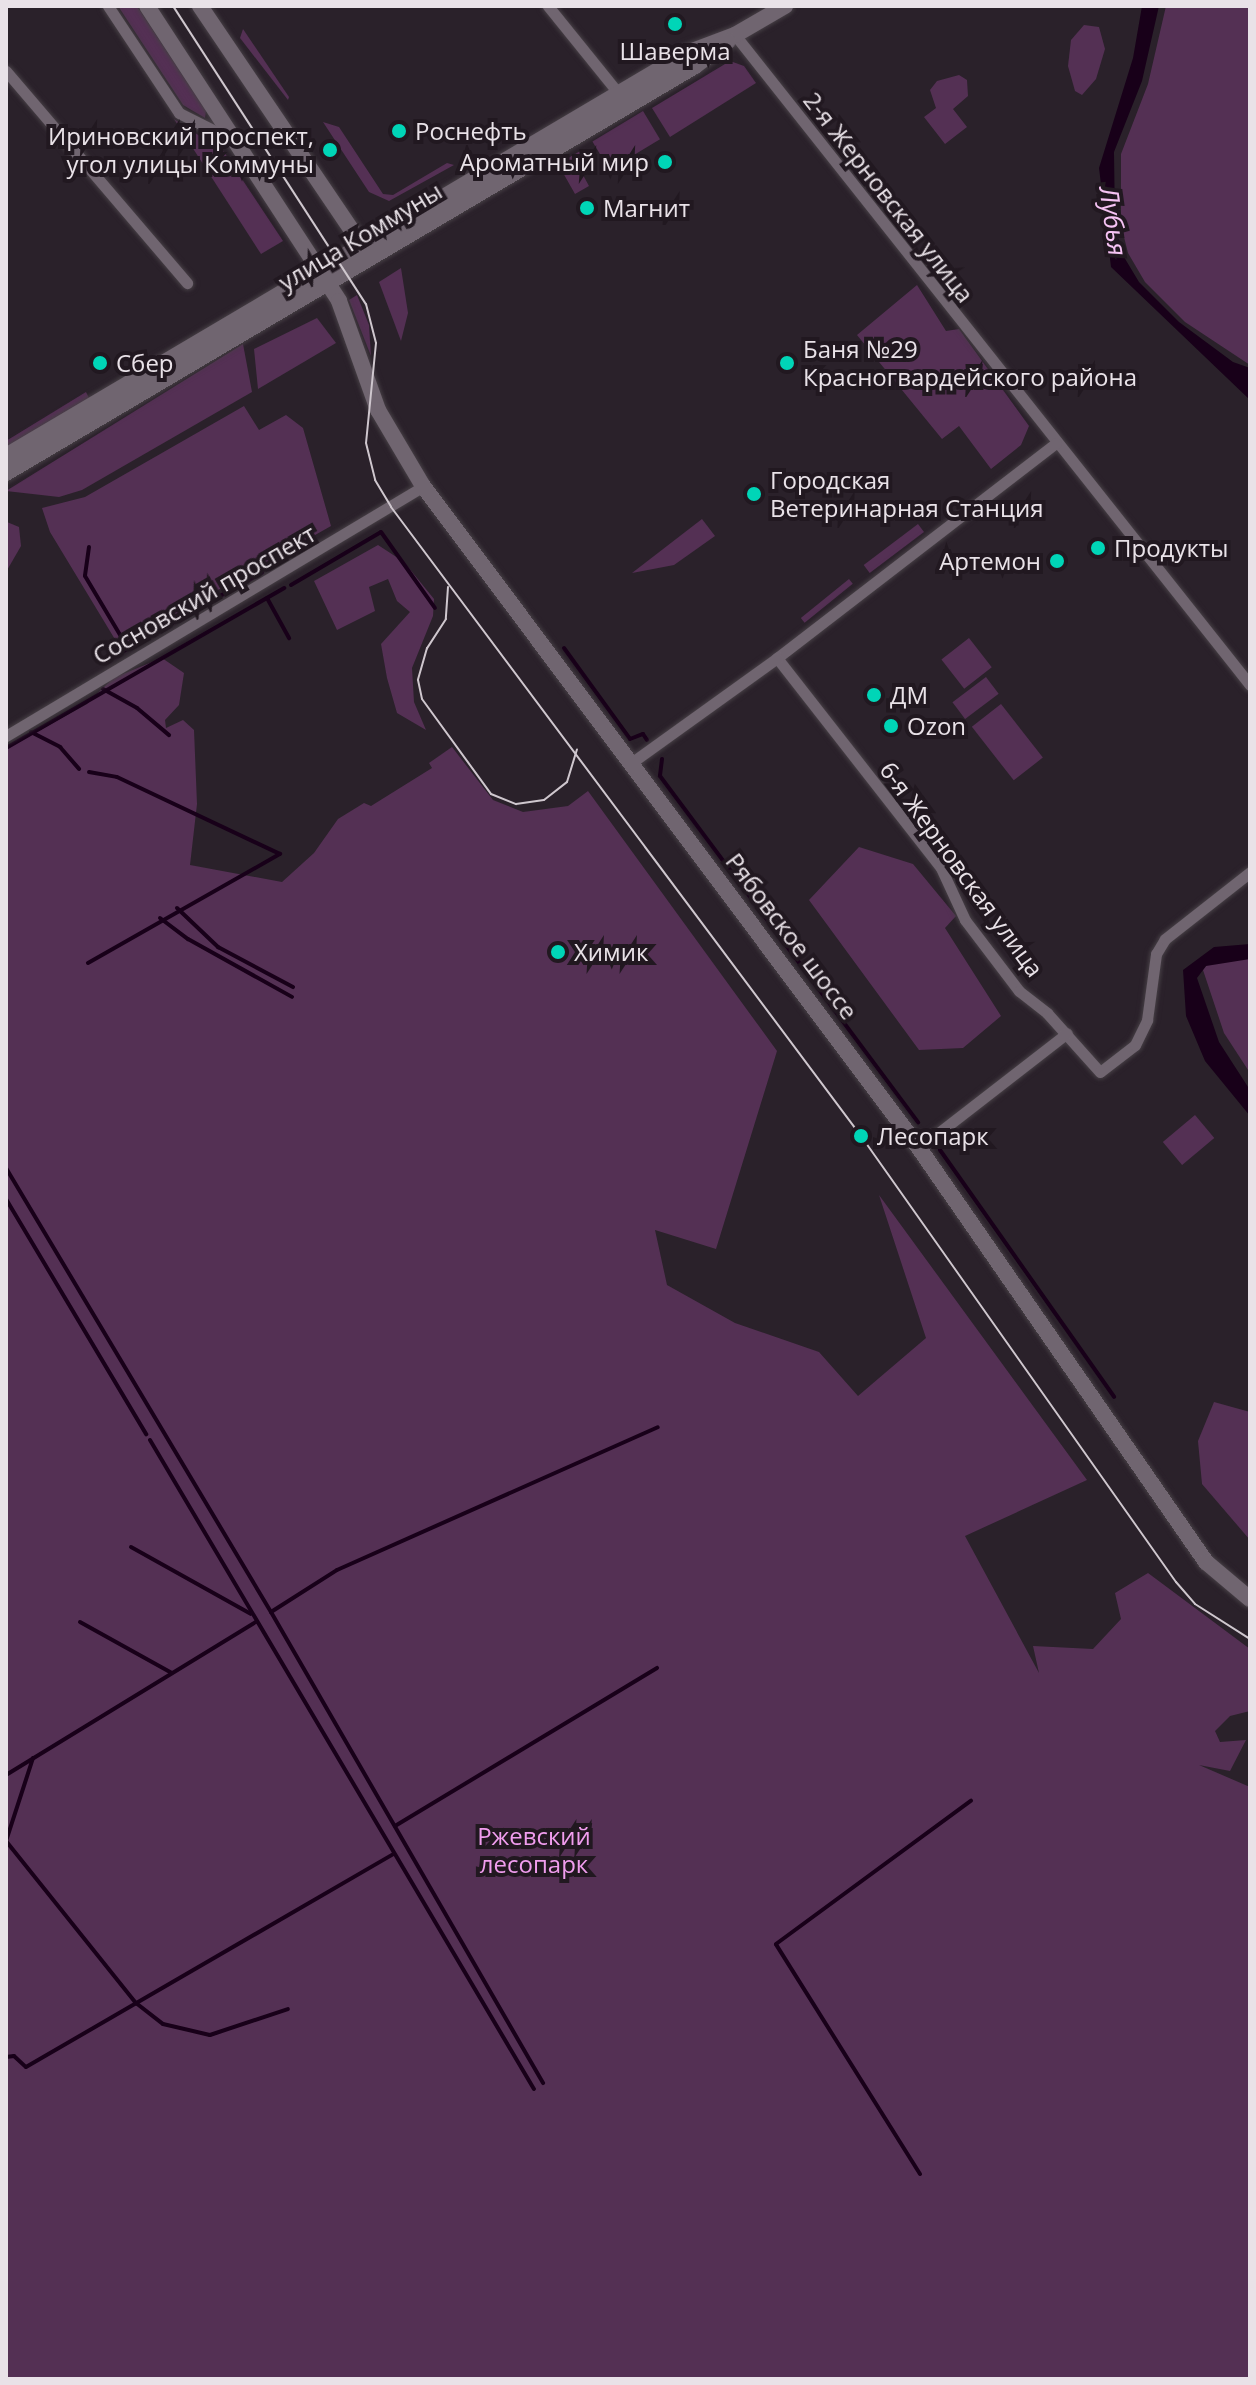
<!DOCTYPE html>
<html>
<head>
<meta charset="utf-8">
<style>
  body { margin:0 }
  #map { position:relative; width:1256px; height:2385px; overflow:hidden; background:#2a212a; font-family:"Open Sans",sans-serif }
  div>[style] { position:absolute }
  .green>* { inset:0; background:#543054; transform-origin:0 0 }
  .water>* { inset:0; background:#180019 }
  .stream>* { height:4px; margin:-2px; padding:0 2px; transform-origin:2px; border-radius:2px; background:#180019 }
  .roads { filter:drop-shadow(0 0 2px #463f45) drop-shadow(0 0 2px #463f45) }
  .street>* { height:11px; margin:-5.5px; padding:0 5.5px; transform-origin:5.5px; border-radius:5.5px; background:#706570 }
  .secondary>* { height:16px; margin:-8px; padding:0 8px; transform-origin:8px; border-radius:8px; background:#706570 }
  .tram>* { height:2px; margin:-1px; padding:0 1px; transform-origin:1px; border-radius:1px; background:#cfc7ce }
  .dots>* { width:22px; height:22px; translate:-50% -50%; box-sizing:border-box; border:4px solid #211820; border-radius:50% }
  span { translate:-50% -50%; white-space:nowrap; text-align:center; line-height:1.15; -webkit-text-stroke:8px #211820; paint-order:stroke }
  .poi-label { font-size:24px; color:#e9e2e8 }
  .left { translate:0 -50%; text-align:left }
  .right { translate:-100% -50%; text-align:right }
  .street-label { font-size:24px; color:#e9e2e8 }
  .park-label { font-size:24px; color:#f09dee }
  .water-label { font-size:26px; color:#f6c3f4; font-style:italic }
  .frame { position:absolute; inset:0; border:8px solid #e9e2e8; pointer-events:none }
</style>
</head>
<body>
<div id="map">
  <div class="green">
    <div style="clip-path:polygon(118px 6px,137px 6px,206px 111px,205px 118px,183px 105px)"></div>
    <div style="clip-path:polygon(1166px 6px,1250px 6px,1250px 365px,1185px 322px,1145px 282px,1128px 253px,1121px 225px,1121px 154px,1148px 84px)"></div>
    <div style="clip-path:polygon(1084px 25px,1099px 27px,1105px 49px,1096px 79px,1082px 95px,1075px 91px,1068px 66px,1071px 40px)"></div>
    <div style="clip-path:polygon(243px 29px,289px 97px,288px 100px,240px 38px)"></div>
    <div style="clip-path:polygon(730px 61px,744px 66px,756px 83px,670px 137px,652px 108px)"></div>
    <div style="clip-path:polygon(959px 75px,967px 80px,968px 96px,953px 109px,967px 127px,945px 144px,924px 117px,936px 108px,930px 90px,937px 81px)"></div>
    <div style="left:643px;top:111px;width:33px;height:59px;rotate:59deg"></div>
    <div style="clip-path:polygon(174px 119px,224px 152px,283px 241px,261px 254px)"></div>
    <div style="clip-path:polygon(323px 122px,339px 127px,383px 194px,393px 195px,447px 163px,454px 165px,389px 201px,369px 192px)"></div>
    <div style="clip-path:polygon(582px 150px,593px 168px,583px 175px,589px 186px,575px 194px,558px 164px)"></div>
    <div style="clip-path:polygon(401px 268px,408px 313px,401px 341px,379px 282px)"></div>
    <div style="clip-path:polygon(917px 285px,946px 331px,959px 329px,1029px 426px,1021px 445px,991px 469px,959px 426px,942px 439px,857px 335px)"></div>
    <div style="clip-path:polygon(357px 295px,369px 325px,371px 356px,349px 300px)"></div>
    <div style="clip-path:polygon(317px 318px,336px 343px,258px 389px,254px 349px)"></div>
    <div style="clip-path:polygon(243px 344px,252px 392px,82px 490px,59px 497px,6px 491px)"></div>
    <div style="clip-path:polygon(86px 392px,89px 398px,6px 448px,6px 441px)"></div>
    <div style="clip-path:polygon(244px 406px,259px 430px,286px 415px,303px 428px,331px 526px,119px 646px,50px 532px,42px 508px,85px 497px)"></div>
    <div style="clip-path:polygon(702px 519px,715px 536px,674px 565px,632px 573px)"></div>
    <div style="clip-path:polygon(7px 522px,19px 527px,21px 546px,6px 572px)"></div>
    <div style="left:918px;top:524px;width:10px;height:68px;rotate:53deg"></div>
    <div style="clip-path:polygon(378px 545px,404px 562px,434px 599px,433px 616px,412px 668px,414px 702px,426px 730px,397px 713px,387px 678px,381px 644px,410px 612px,397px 601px,388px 579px,369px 587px,375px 611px,337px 630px,314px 581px)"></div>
    <div style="left:849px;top:579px;width:6px;height:62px;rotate:51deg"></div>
    <div style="left:969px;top:638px;width:37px;height:35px;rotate:52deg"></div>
    <div style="clip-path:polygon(162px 658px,184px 673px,179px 705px,165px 720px,166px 728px,183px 720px,194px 730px,197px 804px,190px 865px,282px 882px,314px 853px,338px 819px,364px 803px,371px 806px,432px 768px,429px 763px,452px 747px,493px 800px,523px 812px,568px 806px,588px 791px,777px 1051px,716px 1249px,655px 1230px,667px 1285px,735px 1323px,819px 1352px,858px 1396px,926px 1338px,879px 1195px,1087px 1480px,965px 1536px,1039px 1673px,1033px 1646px,1093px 1649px,1121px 1619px,1115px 1593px,1148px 1573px,1250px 1649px,1250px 1711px,1230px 1716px,1215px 1731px,1220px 1742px,1246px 1740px,1230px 1771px,1199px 1765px,1250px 1787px,1250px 2379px,6px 2379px,6px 749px,87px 704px,113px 678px)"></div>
    <div style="left:986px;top:677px;width:21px;height:42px;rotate:53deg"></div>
    <div style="left:1001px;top:704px;width:68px;height:37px;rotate:52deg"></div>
    <div style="clip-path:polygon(859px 847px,913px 864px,956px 916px,945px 928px,1001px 1016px,963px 1048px,919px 1050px,809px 900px)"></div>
    <div style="clip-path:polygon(1250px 952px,1250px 1073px,1224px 1033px,1203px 970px,1212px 958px)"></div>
    <div style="left:1195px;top:1115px;width:30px;height:42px;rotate:50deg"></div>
    <div style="clip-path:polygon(1214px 1402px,1250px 1412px,1250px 1540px,1202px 1484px,1198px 1441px)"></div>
  </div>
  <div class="water">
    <div style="clip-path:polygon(1142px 6px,1159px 6px,1142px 81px,1114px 152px,1115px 224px,1121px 252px,1139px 282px,1179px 322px,1233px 362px,1250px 368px,1250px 400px,1111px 267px,1099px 168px,1133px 58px)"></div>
    <div style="clip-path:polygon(1250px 944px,1250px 959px,1206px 966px,1197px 978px,1219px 1042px,1250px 1090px,1250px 1116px,1205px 1061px,1186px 1016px,1183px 970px,1214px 947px)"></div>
  </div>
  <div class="stream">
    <div style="left:89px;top:547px;width:29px;rotate:98deg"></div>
    <div style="left:85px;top:576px;width:84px;rotate:59.2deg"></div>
    <div style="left:291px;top:585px;width:104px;rotate:-30.5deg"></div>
    <div style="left:381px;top:532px;width:93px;rotate:54.6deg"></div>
    <div style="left:267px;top:598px;width:46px;rotate:61.2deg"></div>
    <div style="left:191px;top:612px;width:81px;rotate:-28.8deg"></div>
    <div style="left:564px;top:648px;width:112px;rotate:54deg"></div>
    <div style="left:630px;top:739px;width:14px;rotate:-21deg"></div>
    <div style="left:643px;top:734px;width:7px;rotate:56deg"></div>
    <div style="left:122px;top:652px;width:68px;rotate:-30deg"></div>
    <div style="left:103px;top:689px;width:39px;rotate:29deg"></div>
    <div style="left:137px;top:708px;width:42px;rotate:40.2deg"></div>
    <div style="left:31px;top:732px;width:33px;rotate:27deg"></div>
    <div style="left:60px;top:747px;width:29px;rotate:49deg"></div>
    <div style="left:6px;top:748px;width:321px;rotate:-29.9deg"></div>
    <div style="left:662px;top:759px;width:17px;rotate:97deg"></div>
    <div style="left:660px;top:776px;width:432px;rotate:53.3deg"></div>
    <div style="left:89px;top:772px;width:28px;rotate:10deg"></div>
    <div style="left:117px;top:777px;width:180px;rotate:25.3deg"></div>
    <div style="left:177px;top:908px;width:57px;rotate:43.6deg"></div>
    <div style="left:218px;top:947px;width:85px;rotate:28.1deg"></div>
    <div style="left:160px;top:918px;width:35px;rotate:37deg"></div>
    <div style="left:188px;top:939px;width:119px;rotate:29.1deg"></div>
    <div style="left:88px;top:963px;width:221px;rotate:-29.6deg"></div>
    <div style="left:940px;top:1150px;width:302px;rotate:54.8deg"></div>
    <div style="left:6px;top:1168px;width:517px;rotate:59.17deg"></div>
    <div style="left:271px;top:1612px;width:544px;rotate:59.99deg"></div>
    <div style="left:6px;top:1199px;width:274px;rotate:59.2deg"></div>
    <div style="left:150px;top:1440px;width:754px;rotate:59.39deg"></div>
    <div style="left:131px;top:1547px;width:137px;rotate:29.2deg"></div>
    <div style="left:271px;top:1612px;width:78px;rotate:-32.5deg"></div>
    <div style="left:337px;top:1570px;width:351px;rotate:-24deg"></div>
    <div style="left:80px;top:1622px;width:105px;rotate:29deg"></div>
    <div style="left:33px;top:1758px;width:87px;rotate:108deg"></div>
    <div style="left:6px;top:1841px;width:208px;rotate:51.3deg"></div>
    <div style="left:136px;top:2003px;width:34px;rotate:38deg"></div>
    <div style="left:163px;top:2024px;width:48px;rotate:13.2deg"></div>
    <div style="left:210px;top:2035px;width:82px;rotate:-18.4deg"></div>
    <div style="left:6px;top:1775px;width:294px;rotate:-31.5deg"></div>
    <div style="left:395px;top:1826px;width:306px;rotate:-31.1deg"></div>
    <div style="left:6px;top:2057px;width:8px;rotate:-7deg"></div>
    <div style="left:14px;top:2056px;width:16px;rotate:43deg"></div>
    <div style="left:26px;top:2067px;width:424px;rotate:-30.1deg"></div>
    <div style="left:920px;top:2174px;width:271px;rotate:-122.1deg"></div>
    <div style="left:776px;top:1944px;width:242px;rotate:-36.3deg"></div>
  </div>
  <div class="roads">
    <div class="street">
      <div style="left:108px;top:6px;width:128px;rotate:56.4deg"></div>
      <div style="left:179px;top:113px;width:63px;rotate:26.6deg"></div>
      <div style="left:548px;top:6px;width:119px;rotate:51.1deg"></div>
      <div style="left:735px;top:35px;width:829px;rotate:51.61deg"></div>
      <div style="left:6px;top:71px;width:279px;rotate:49.5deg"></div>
      <div style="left:1056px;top:443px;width:352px;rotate:142.4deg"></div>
      <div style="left:777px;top:658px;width:266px;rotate:52deg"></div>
      <div style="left:941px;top:868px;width:57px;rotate:65.2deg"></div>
      <div style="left:965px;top:920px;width:89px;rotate:52.7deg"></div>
      <div style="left:1019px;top:991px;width:36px;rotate:38deg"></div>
      <div style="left:1047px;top:1013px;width:79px;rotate:48.1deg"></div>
      <div style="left:1100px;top:1072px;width:44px;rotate:-37.6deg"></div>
      <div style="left:1135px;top:1045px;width:28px;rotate:-64deg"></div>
      <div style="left:1147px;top:1020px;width:67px;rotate:-82.2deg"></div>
      <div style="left:1156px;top:954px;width:17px;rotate:-59deg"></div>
      <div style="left:1165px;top:939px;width:108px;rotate:-38.2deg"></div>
      <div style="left:6px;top:736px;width:486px;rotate:-30.9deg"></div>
      <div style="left:631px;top:763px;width:180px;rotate:-35.7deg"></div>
      <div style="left:919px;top:1148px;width:187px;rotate:-37.8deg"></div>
    </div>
    <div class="secondary">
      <div style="left:147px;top:6px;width:352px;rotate:56.9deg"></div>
      <div style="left:339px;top:301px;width:116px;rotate:70.3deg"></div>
      <div style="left:378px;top:410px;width:88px;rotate:59.4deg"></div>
      <div style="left:423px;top:486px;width:827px;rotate:53.16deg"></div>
      <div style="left:919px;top:1148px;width:504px;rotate:55.27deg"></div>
      <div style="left:1206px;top:1562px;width:57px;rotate:40.1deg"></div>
      <div style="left:200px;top:6px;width:287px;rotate:55.9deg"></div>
      <div style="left:361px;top:244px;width:11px;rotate:95deg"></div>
      <div style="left:6px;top:456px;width:791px;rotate:-30.62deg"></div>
      <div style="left:687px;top:53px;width:51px;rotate:-20.6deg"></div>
      <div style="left:735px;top:35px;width:58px;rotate:-30.1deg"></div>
      <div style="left:6px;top:473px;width:800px;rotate:-30.57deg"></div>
      <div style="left:695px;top:66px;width:41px;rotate:-37.1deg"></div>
    </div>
  </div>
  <div class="tram">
    <div style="left:173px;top:6px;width:355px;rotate:57.1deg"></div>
    <div style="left:366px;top:304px;width:40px;rotate:75.6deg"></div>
    <div style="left:376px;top:343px;width:100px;rotate:95.7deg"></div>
    <div style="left:366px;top:443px;width:38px;rotate:76deg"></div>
    <div style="left:375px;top:480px;width:31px;rotate:59deg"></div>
    <div style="left:391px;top:507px;width:785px;rotate:53.23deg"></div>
    <div style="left:861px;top:1136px;width:546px;rotate:54.77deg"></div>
    <div style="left:1176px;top:1582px;width:29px;rotate:49deg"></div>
    <div style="left:1195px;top:1604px;width:65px;rotate:32.5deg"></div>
    <div style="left:448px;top:587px;width:32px;rotate:94deg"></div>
    <div style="left:446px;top:619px;width:35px;rotate:123deg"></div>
    <div style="left:427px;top:648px;width:33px;rotate:106deg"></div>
    <div style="left:418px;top:680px;width:19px;rotate:78deg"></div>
    <div style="left:422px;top:699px;width:117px;rotate:54deg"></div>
    <div style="left:491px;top:794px;width:27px;rotate:22deg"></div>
    <div style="left:516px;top:804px;width:28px;rotate:-8deg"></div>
    <div style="left:544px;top:800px;width:29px;rotate:-38deg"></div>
    <div style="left:567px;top:782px;width:34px;rotate:-73deg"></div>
  </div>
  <div class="dots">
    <div style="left:675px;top:24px;background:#00d5b7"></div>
    <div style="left:399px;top:131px;background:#00d5b7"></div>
    <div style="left:330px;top:150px;background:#00d5b7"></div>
    <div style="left:665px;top:162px;background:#00d5b7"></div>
    <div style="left:587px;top:208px;background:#00d5b7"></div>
    <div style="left:100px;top:363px;background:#00d5b7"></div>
    <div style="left:787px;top:363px;background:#00d5b7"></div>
    <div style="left:754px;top:494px;background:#00d5b7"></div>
    <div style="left:1098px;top:548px;background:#00d5b7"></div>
    <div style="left:1057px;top:561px;background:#00d5b7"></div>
    <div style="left:874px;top:695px;background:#00d5b7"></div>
    <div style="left:891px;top:726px;background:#00d5b7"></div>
    <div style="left:558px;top:952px;background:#00d5b7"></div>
    <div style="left:861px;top:1136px;background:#00d5b7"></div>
  </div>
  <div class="poi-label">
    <span style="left:675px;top:51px">Шаверма</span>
    <span class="left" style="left:415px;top:131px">Роснефть</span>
    <span class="right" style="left:314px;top:150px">Ириновский проспект,<br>угол улицы Коммуны</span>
    <span class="right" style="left:649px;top:162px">Ароматный мир</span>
    <span class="left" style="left:603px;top:208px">Магнит</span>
    <span class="left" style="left:803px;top:363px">Баня №29<br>Красногвардейского района</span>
    <span class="left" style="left:116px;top:363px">Сбер</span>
    <span class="left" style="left:770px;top:494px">Городская<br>Ветеринарная Станция</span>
    <span class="left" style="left:1114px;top:548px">Продукты</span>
    <span class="right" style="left:1041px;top:561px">Артемон</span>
    <span class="left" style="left:890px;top:695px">ДМ</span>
    <span class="left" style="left:907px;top:726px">Ozon</span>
    <span class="left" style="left:574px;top:952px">Химик</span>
    <span class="left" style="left:877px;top:1136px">Лесопарк</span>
  </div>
  <div class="street-label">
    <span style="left:889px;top:197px;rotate:52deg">2-я Жерновская улица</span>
    <span style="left:360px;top:236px;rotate:-31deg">улица Коммуны</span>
    <span style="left:204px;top:594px;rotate:-30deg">Сосновский проспект</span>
    <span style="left:962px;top:869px;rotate:54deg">6-я Жерновская улица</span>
    <span style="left:792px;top:936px;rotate:53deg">Рябовское шоссе</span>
  </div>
  <div class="park-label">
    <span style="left:534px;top:1850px">Ржевский<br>лесопарк</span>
  </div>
  <div class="water-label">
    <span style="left:1113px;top:221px;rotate:82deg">Лубья</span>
  </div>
  <div class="frame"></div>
</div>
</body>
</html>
